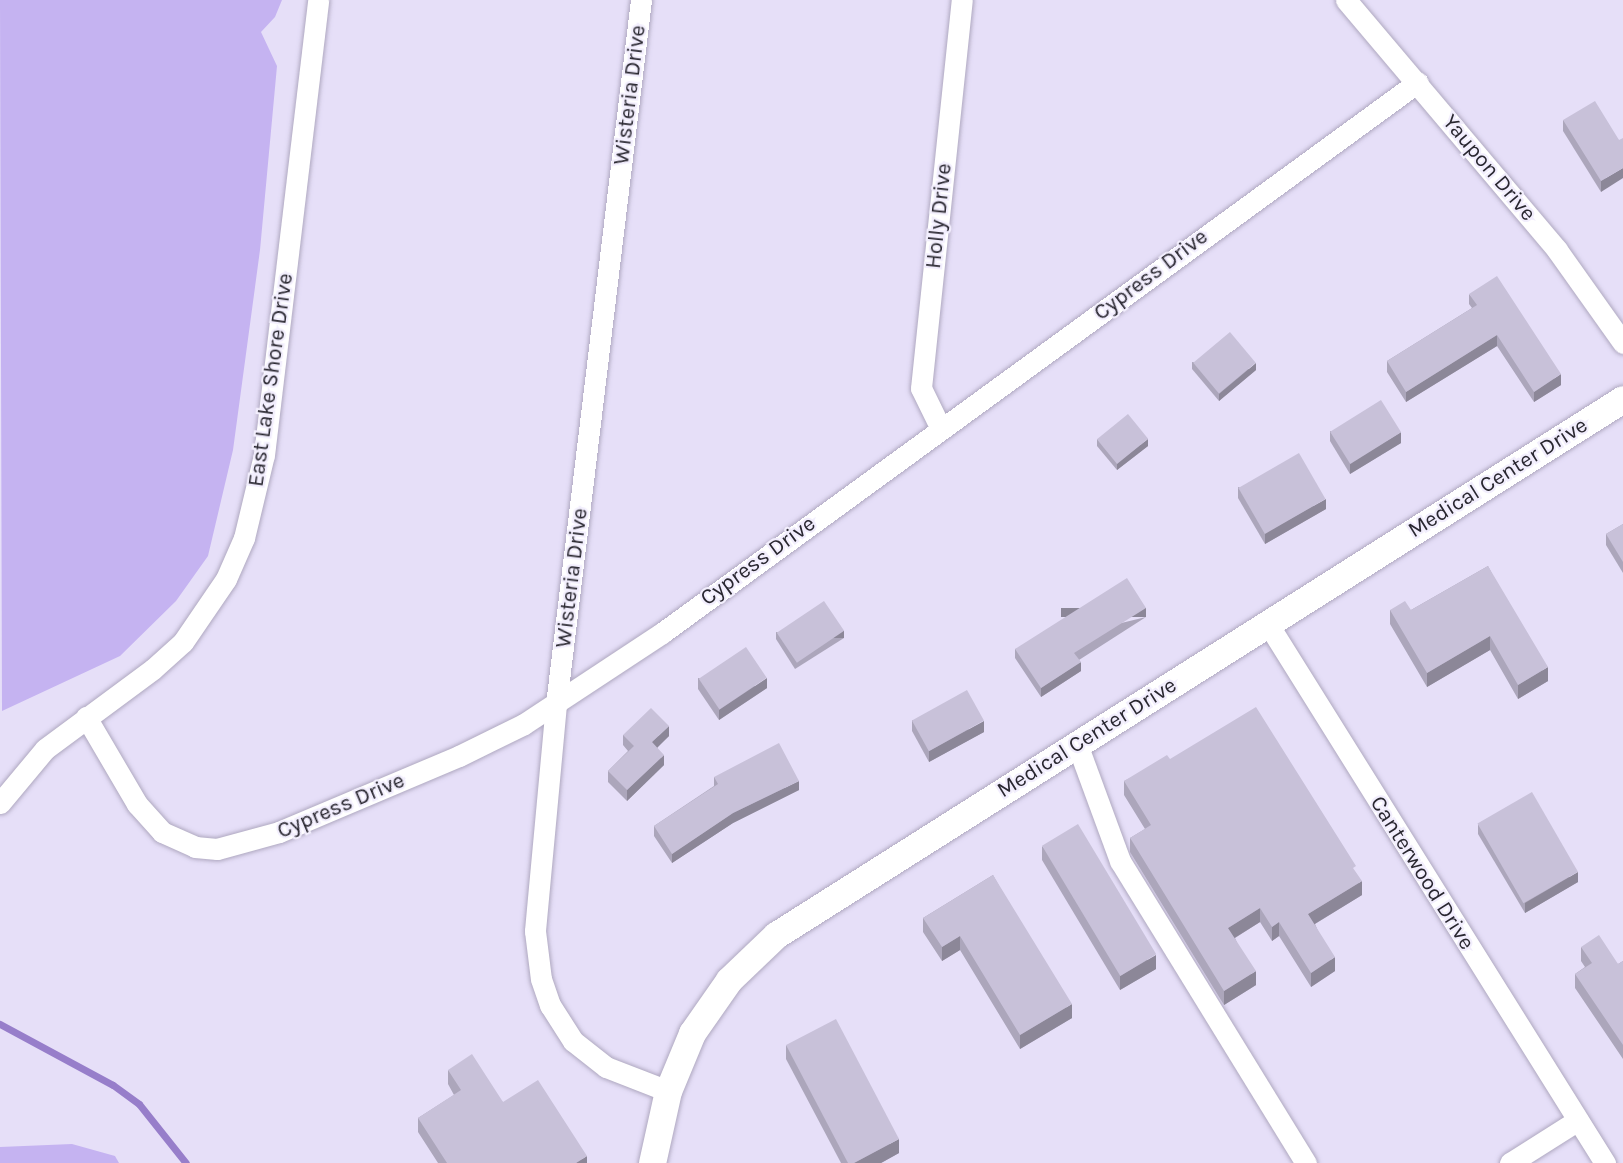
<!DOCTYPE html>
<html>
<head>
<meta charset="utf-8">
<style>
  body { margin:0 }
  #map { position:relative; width:1623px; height:1163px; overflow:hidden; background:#e6dff8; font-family:Karla,sans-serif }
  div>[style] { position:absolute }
  .green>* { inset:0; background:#c5b3f1 }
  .stream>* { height:7px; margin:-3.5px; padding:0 3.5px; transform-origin:3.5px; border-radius:3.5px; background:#977eca }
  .roads { filter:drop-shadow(0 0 2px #afa8c0) drop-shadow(0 0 2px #afa8c0) }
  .minor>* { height:21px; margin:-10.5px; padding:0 10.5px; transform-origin:10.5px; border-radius:10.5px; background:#fff }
  .tertiary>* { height:27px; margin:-13.5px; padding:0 13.5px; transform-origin:13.5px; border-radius:13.5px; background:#fff }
  .wall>* { inset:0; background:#aca6bb }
  .shaded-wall>* { inset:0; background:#8c8798; transform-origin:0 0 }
  .building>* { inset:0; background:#c8c1d9; transform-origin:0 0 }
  span { translate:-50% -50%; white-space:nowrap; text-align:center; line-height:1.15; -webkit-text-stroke:4.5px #f2eefd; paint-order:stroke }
  .street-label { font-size:22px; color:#292730 }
</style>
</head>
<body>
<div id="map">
  <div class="green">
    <div style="clip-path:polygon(0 0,282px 0,275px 17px,261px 32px,277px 66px,260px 250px,233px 450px,208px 556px,176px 601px,120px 656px,2px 711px)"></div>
    <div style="clip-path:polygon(72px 1144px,115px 1156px,119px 1163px,0 1163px,0 1147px)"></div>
  </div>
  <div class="stream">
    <div style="left:0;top:1024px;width:128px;rotate:28.4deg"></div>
    <div style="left:113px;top:1085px;width:32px;rotate:36deg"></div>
    <div style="left:139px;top:1104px;width:75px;rotate:51.5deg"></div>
  </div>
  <div class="roads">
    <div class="minor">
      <div style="left:641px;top:0;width:709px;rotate:96.88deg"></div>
      <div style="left:556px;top:704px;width:228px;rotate:95.3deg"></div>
      <div style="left:535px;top:931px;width:48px;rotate:82.9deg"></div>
      <div style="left:541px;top:979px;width:28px;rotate:71deg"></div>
      <div style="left:550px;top:1005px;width:43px;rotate:57.4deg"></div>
      <div style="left:573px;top:1041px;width:42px;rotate:38.2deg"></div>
      <div style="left:606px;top:1067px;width:66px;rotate:21.2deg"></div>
      <div style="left:1346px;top:0;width:327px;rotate:49.8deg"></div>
      <div style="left:1557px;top:250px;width:114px;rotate:54.6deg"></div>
      <div style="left:940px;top:427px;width:43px;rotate:-116deg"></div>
      <div style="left:921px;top:388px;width:390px;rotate:-84deg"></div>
      <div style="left:1268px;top:624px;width:636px;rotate:57.99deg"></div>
      <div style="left:86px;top:717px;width:101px;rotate:59.6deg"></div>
      <div style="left:137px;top:804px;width:38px;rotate:48deg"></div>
      <div style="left:162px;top:832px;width:36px;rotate:24deg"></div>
      <div style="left:195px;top:847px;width:22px;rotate:5deg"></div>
      <div style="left:217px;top:849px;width:64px;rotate:-15.3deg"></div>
      <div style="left:279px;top:832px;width:195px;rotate:-22.9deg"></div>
      <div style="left:459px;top:756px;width:72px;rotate:-26.2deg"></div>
      <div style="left:524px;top:724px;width:165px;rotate:-33.4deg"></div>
      <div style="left:662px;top:633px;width:935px;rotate:-36.09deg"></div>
      <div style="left:1077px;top:744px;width:125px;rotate:69.8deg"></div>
      <div style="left:1120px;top:861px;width:355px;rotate:58.4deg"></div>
      <div style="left:0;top:803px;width:70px;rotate:-50.2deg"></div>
      <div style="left:45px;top:749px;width:134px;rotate:-36.5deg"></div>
      <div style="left:153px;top:669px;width:40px;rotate:-42deg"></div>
      <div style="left:183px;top:642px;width:76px;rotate:-55.7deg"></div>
      <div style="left:226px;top:579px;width:45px;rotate:-66.3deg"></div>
      <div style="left:244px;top:538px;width:85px;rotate:-76.5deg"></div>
      <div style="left:264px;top:455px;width:458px;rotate:-83.2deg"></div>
      <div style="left:1510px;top:1163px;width:80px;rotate:-32.3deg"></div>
    </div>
    <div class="tertiary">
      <div style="left:652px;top:1163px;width:74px;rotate:-77.5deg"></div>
      <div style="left:668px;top:1091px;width:63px;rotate:-67.5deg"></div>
      <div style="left:692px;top:1033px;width:65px;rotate:-55.1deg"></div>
      <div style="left:729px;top:980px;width:65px;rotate:-43.8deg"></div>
      <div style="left:776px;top:935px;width:1002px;rotate:-32.33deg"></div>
    </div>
  </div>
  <div class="wall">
    <div style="clip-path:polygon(1563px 120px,1619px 140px,1601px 192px,1563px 131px)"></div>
    <div style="clip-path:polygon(1469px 294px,1561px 385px,1534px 402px,1497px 346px,1406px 402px,1387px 372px,1387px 361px,1472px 308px,1469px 304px)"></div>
    <div style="clip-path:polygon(1192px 362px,1256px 370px,1219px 401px,1192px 369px)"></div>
    <div style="clip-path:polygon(1330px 431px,1401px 443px,1350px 474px,1330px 441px)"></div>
    <div style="clip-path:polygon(1097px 439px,1148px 446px,1117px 470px,1097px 446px)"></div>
    <div style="clip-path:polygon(1238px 487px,1326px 509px,1265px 544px,1238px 498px)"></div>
    <div style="clip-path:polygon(1623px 524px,1623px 573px,1606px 545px,1606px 534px)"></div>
    <div style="clip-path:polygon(1488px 566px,1548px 681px,1518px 699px,1490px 650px,1427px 687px,1390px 624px,1390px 610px,1411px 610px)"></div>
    <div style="clip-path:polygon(1146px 617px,1079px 660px,1081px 671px,1041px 697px,1015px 658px,1015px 649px)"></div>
    <div style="clip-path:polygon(776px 632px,844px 638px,795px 669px,776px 639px)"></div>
    <div style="clip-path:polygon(698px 678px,767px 688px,719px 720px,698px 689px)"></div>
    <div style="clip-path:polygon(912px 720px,984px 732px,929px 762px,912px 731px)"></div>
    <div style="clip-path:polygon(623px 735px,669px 736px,657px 747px,664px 765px,627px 801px,608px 782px,608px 771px,628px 751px,623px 745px)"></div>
    <div style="clip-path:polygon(1170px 759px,1356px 873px,1362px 895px,1315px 924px,1335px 971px,1311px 987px,1279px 936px,1272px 941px,1260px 922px,1235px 938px,1256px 985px,1224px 1005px,1130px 852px,1130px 838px,1145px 829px,1124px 795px,1124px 781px)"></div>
    <div style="clip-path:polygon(714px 777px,799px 790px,733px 823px,672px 863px,654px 836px,654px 826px,714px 786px)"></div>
    <div style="clip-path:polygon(1478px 824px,1578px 882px,1525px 913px,1478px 834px)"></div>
    <div style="clip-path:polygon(1042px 846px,1156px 969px,1120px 990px,1042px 860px)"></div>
    <div style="clip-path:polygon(993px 875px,1072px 1018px,1020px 1049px,960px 950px,942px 961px,923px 932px,923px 918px)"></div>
    <div style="clip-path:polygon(1581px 947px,1618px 964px,1623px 961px,1623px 1059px,1575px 988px,1575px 974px,1585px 967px,1581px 961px)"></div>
    <div style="clip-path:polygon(786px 1045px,899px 1153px,881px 1163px,841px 1163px,786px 1059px)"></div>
    <div style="clip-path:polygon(448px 1070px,503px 1102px,587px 1163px,438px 1163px,418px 1132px,418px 1118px,454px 1095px,448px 1084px)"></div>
  </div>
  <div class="shaded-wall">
    <div style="clip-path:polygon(1623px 168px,1623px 178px,1601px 192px,1601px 181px)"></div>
    <div style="clip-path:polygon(1497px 335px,1497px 346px,1406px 402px,1406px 392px)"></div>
    <div style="clip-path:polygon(1256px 363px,1256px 370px,1219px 401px,1219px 394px)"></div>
    <div style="clip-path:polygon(1561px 374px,1561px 385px,1534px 402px,1534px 392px)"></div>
    <div style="clip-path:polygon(1401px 432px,1401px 443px,1350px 474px,1350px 463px)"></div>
    <div style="clip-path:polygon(1148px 439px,1148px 446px,1117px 470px,1117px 463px)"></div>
    <div style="clip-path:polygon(1326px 499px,1326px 509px,1265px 544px,1265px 533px)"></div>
    <div style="left:1146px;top:608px;width:9px;height:85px;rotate:90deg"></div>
    <div style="left:844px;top:631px;width:7px;height:58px;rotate:90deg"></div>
    <div style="clip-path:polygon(1490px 636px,1490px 650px,1427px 687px,1427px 673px)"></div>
    <div style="clip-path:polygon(1081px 662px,1081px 671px,1041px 697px,1041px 688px)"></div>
    <div style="clip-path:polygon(1548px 667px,1548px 681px,1518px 699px,1518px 685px)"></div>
    <div style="clip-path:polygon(767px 678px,767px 688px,719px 720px,719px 710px)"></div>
    <div style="clip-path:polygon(984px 721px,984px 732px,929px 762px,929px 751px)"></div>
    <div style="clip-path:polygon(669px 726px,669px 736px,652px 753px,652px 742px)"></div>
    <div style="clip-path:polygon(664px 755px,664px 765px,627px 801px,627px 790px)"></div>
    <div style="clip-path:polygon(799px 781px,799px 790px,733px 823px,672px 863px,672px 854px,733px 813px)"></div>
    <div style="clip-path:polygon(1578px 872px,1578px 882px,1525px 913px,1525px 903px)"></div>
    <div style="clip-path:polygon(1362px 881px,1362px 895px,1308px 928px,1308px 914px)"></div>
    <div style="clip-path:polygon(1260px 908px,1260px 922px,1228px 942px,1228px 928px)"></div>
    <div style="clip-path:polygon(1279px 922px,1279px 936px,1272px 941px,1272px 927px)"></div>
    <div style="clip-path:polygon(960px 936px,960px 950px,942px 961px,942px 947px)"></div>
    <div style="clip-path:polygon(1156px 955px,1156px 969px,1120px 990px,1120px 976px)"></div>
    <div style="clip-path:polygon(1335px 957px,1335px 971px,1311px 987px,1311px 973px)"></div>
    <div style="clip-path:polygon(1256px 971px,1256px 985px,1224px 1005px,1224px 991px)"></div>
    <div style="clip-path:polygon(1072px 1004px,1072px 1018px,1020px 1049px,1020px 1035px)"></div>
    <div style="clip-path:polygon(899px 1139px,899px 1153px,881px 1163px,854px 1163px)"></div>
    <div style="clip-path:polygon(587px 1156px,587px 1163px,576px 1163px)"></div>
  </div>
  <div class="building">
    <div style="clip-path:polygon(1595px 101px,1619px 140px,1623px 138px,1623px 168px,1601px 181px,1563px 120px)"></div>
    <div style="clip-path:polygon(1497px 276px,1561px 374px,1534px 392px,1497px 335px,1406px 392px,1387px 361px,1477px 305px,1469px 294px)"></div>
    <div style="left:1230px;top:332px;width:40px;height:48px;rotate:50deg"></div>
    <div style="left:1381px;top:400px;width:38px;height:60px;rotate:58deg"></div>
    <div style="left:1128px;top:414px;width:32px;height:40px;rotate:51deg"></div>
    <div style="left:1299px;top:453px;width:53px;height:70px;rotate:60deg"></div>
    <div style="clip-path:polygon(1623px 524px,1623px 562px,1606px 534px)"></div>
    <div style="clip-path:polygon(1488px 566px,1548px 667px,1518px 685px,1490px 636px,1427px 673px,1390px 610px,1405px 601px,1411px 610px)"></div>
    <div style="clip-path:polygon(1127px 578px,1146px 608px,1074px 653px,1081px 662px,1041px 688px,1015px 649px)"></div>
    <div style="left:824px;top:601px;width:36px;height:57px;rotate:56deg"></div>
    <div style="left:746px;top:647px;width:37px;height:57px;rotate:56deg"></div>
    <div style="left:967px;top:690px;width:35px;height:63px;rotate:61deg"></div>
    <div style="clip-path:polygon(1256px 707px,1356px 866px,1353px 868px,1362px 881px,1308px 914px,1335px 957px,1311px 973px,1279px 922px,1272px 927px,1260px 908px,1228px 928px,1256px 971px,1224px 991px,1132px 841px,1130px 838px,1151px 825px,1124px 781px,1167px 755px,1170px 759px)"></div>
    <div style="clip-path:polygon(651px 708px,669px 726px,652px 742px,664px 755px,627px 790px,608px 771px,634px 746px,623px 735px)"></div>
    <div style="clip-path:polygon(779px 743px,799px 781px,733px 813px,672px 854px,654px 826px,718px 784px,714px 777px)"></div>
    <div style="left:1532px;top:792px;width:92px;height:63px;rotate:60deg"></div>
    <div style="left:1078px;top:824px;width:152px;height:42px;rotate:59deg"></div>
    <div style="clip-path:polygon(993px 875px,1072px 1004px,1020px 1035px,960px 936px,942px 947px,923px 918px)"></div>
    <div style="clip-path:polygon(1599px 935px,1618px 964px,1623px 961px,1623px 1045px,1575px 974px,1592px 963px,1581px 947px)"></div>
    <div style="clip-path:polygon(836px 1019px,899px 1139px,854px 1163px,848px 1163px,786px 1045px)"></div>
    <div style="clip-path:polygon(472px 1054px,503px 1102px,538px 1080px,587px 1156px,576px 1163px,447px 1163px,418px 1118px,461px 1090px,448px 1070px)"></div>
  </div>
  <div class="street-label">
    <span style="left:630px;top:95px;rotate:-83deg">Wisteria Drive</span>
    <span style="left:1489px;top:168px;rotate:50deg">Yaupon Drive</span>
    <span style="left:939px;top:216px;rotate:-84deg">Holly Drive</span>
    <span style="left:1151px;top:275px;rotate:-37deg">Cypress Drive</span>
    <span style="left:271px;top:380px;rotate:-82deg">East Lake Shore Drive</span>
    <span style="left:1498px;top:478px;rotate:-32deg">Medical Center Drive</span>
    <span style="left:758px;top:561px;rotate:-36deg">Cypress Drive</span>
    <span style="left:572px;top:578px;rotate:-83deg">Wisteria Drive</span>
    <span style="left:1087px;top:738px;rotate:-32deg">Medical Center Drive</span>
    <span style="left:341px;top:806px;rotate:-23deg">Cypress Drive</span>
    <span style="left:1422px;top:873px;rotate:58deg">Canterwood Drive</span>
  </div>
</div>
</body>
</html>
